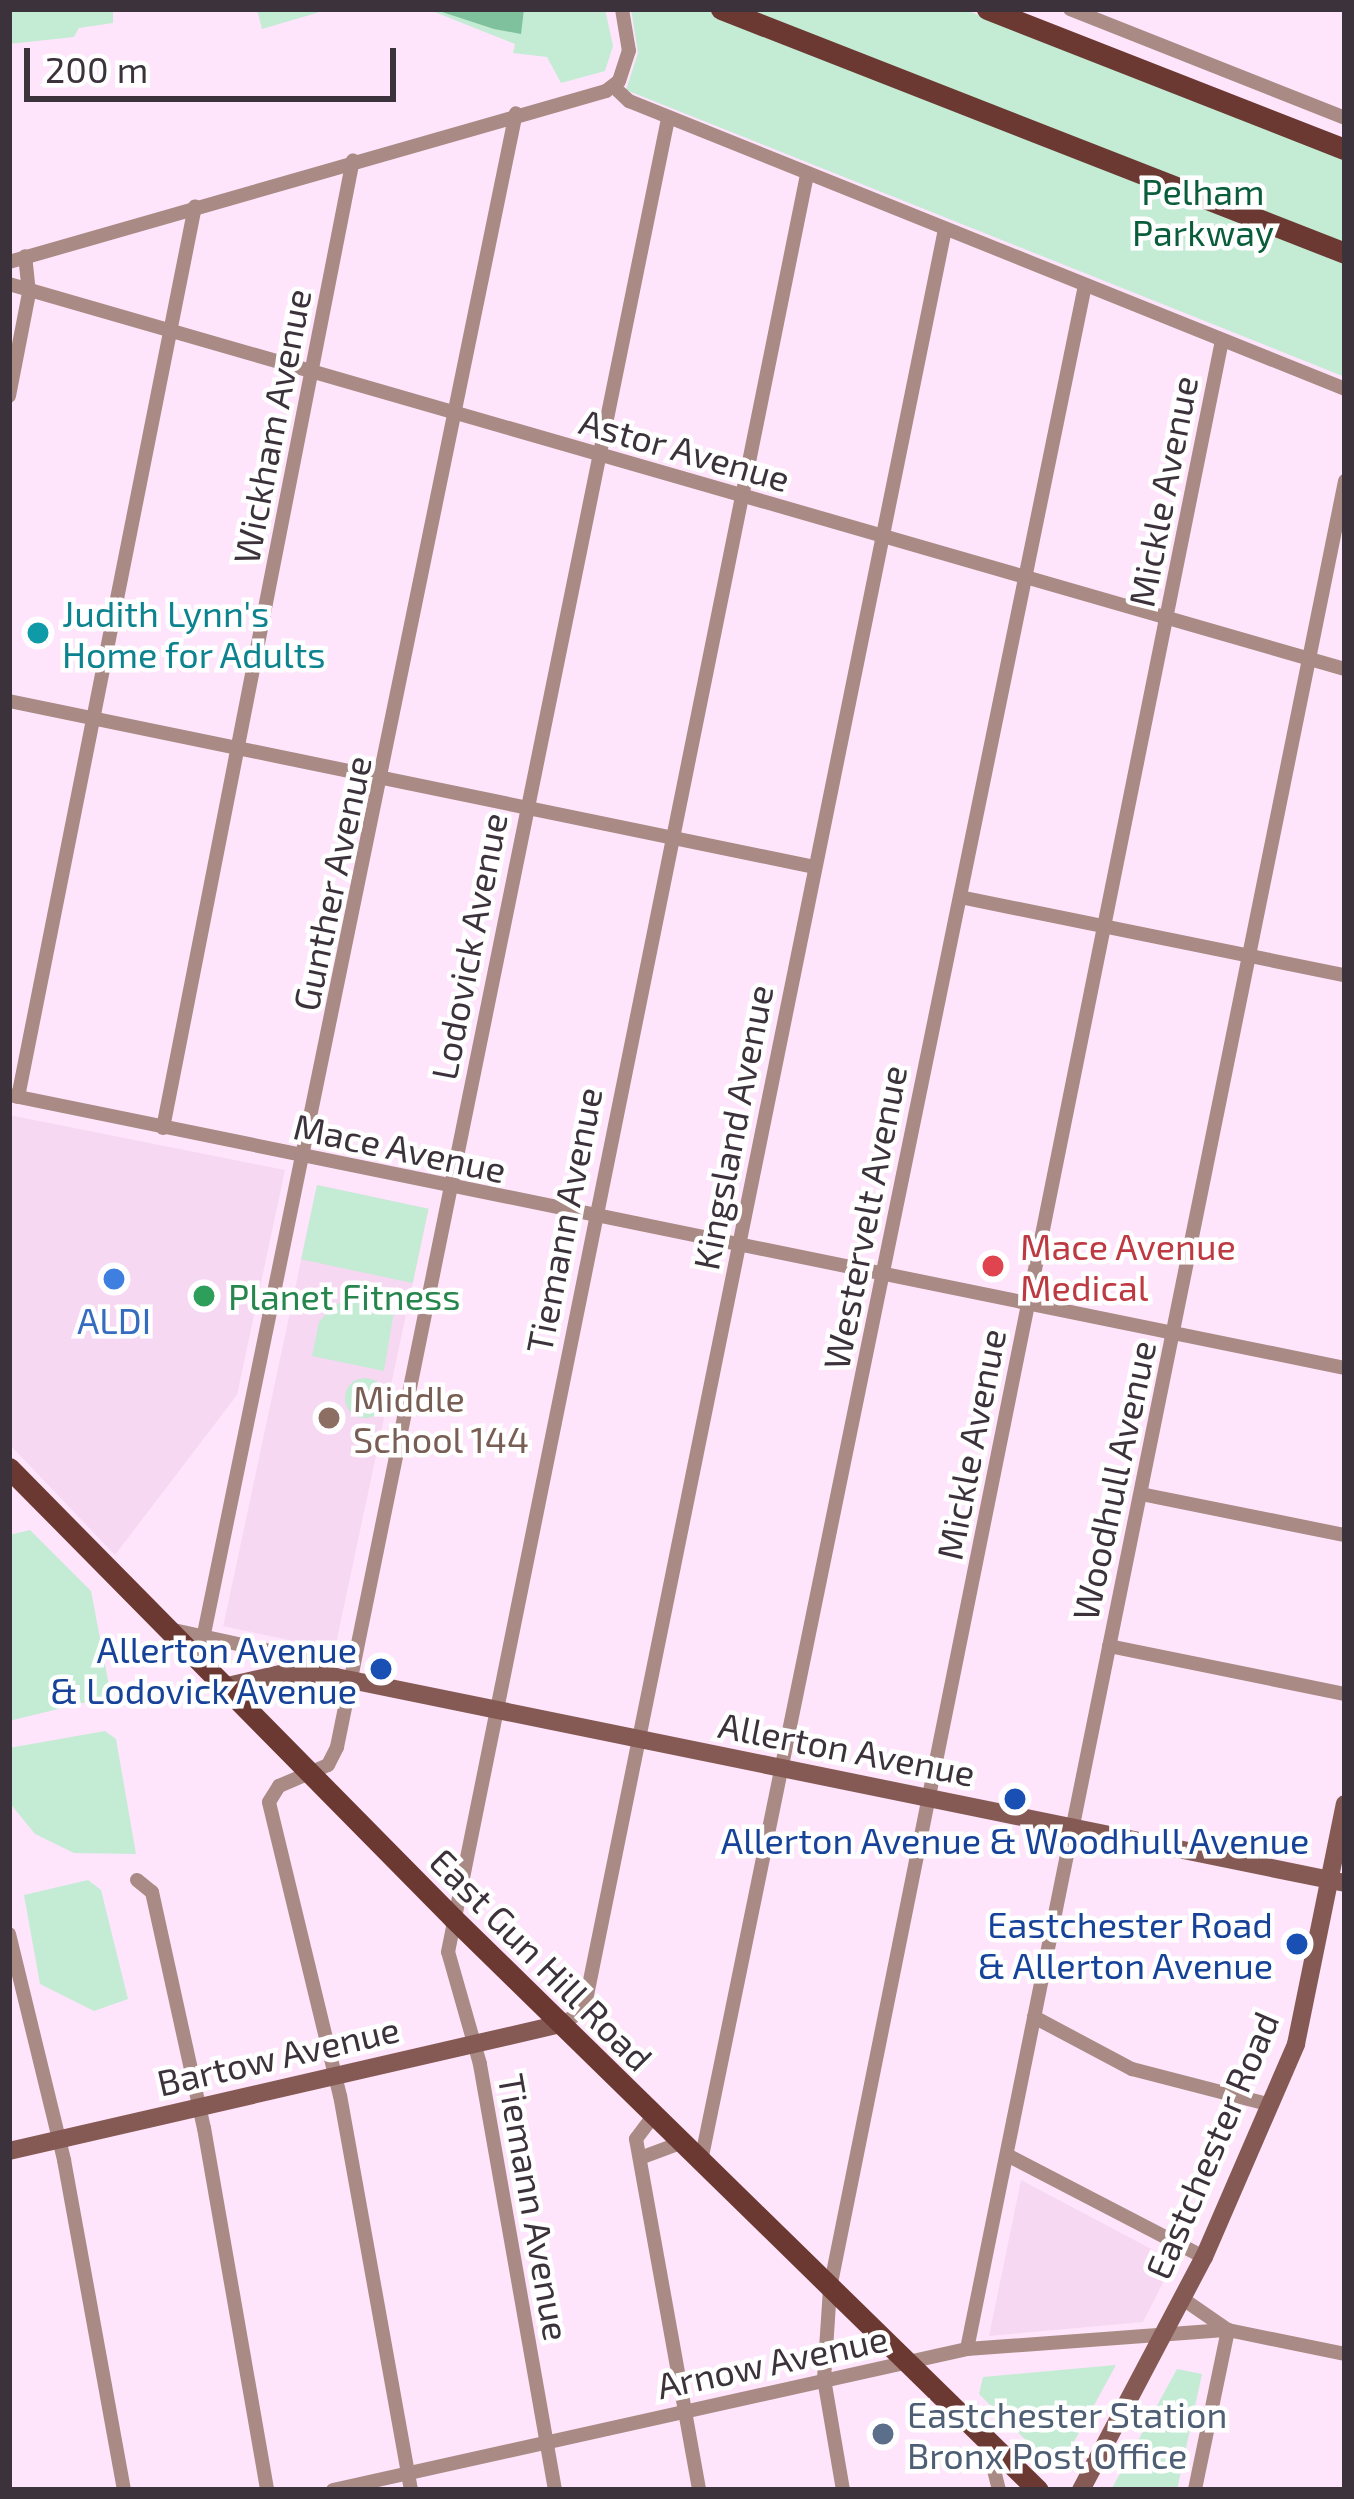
<!DOCTYPE html>
<html>
<head>
<meta charset="utf-8">
<style>
  body { margin:0 }
  #map { position:relative; width:1354px; height:2499px; overflow:hidden; background:#fee5fb; font-family:"Exo 2",sans-serif }
  div>[style] { position:absolute }
  .built>* { inset:0; background:#f7d8f3; transform-origin:0 0 }
  .green>* { inset:0; background:#c4ebd4; transform-origin:0 0 }
  .round { border-radius:50% }
  .forest>* { inset:0; background:#7fc19c }
  .street>* { height:14px; margin:-7px; padding:0 7px; transform-origin:7px; border-radius:7px; background:#a98a85 }
  .secondary>* { height:18px; margin:-9px; padding:0 9px; transform-origin:9px; border-radius:9px; background:#865a54 }
  .primary>* { height:21px; margin:-10.5px; padding:0 10.5px; transform-origin:10.5px; border-radius:10.5px; background:#6b3932 }
  .dots>* { width:33px; height:33px; translate:-50% -50%; box-sizing:border-box; border:6px solid #fff; border-radius:50% }
  span { translate:-50% -50%; white-space:nowrap; text-align:center; line-height:1.15; -webkit-text-stroke:9px #fff; paint-order:stroke }
  .park-label { font-size:36px; color:#0a5d3b }
  .street-label { font-size:36px; color:#3c323b }
  .culture-label { font-size:36px; color:#0d838f }
  .left { translate:0 -50%; text-align:left }
  .health-label { font-size:36px; color:#be3a42 }
  .leisure-label { font-size:36px; color:#27864d }
  .shop-label { font-size:36px; color:#366cbe }
  .education-label { font-size:36px; color:#785e54 }
  .transit-label { font-size:36px; color:#164399 }
  .right { translate:-100% -50%; text-align:right }
  .service-label { font-size:36px; color:#4e5e75 }
  .frame { position:absolute; inset:0; border:12px solid #3c323b; pointer-events:none }
  .scale { position:absolute; left:24px; top:48px; width:372px; height:54px; box-sizing:border-box; border:6px solid #3c323b; border-top:0; padding-left:15px; font-size:36px; line-height:42px; white-space:nowrap; color:#3c323b; -webkit-text-stroke:9px #fff; paint-order:stroke }
</style>
</head>
<body>
<div id="map">
  <div class="built">
    <div style="clip-path:polygon(9px 1115px,285px 1170px,237px 1395px,115px 1555px,9px 1444px)"></div>
    <div style="left:317px;top:1185px;width:114px;height:451px;rotate:12deg"></div>
    <div style="clip-path:polygon(1021px 2180px,1174px 2261px,1143px 2322px,989px 2336px)"></div>
  </div>
  <div class="green">
    <div style="clip-path:polygon(126px 9px,113px 11px,113px 23px,79px 28px,74px 37px,9px 44px,9px 12px)"></div>
    <div style="clip-path:polygon(257px 9px,330px 9px,262px 29px)"></div>
    <div style="clip-path:polygon(427px 9px,605px 9px,613px 46px,605px 71px,561px 83px,547px 57px,513px 53px,515px 44px)"></div>
    <div style="clip-path:polygon(631px 9px,963px 9px,1345px 158px,1345px 377px,626px 90px,638px 53px)"></div>
    <div style="left:317px;top:1185px;width:114px;height:76px;rotate:12deg"></div>
    <div style="clip-path:polygon(357px 1298px,395px 1305px,384px 1371px,312px 1356px,319px 1322px,333px 1305px)"></div>
    <div class="round" style="left:345px;top:1378px;width:40px;height:40px"></div>
    <div style="clip-path:polygon(30px 1530px,91px 1591px,111px 1696px,9px 1721px,9px 1535px)"></div>
    <div style="clip-path:polygon(105px 1731px,116px 1739px,136px 1854px,74px 1853px,35px 1834px,9px 1802px,9px 1748px)"></div>
    <div style="clip-path:polygon(88px 1880px,101px 1890px,128px 1999px,94px 2011px,40px 1984px,24px 1895px)"></div>
    <div style="clip-path:polygon(1116px 2365px,1063px 2462px,1048px 2462px,979px 2394px,983px 2377px)"></div>
    <div style="clip-path:polygon(1177px 2369px,1202px 2374px,1177px 2490px,1111px 2490px)"></div>
  </div>
  <div class="forest">
    <div style="clip-path:polygon(433px 9px,524px 9px,521px 34px,494px 29px)"></div>
  </div>
  <div class="street">
    <div style="left:1070px;top:9px;width:296px;rotate:21.6deg"></div>
    <div style="left:614px;top:87px;width:21px;rotate:43deg"></div>
    <div style="left:629px;top:101px;width:772px;rotate:21.91deg"></div>
    <div style="left:9px;top:262px;width:621px;rotate:-15.98deg"></div>
    <div style="left:606px;top:91px;width:16px;rotate:-38deg"></div>
    <div style="left:619px;top:81px;width:32px;rotate:-72deg"></div>
    <div style="left:629px;top:51px;width:43px;rotate:-99.5deg"></div>
    <div style="left:9px;top:284px;width:1390px;rotate:16.08deg"></div>
    <div style="left:9px;top:396px;width:105px;rotate:-79deg"></div>
    <div style="left:29px;top:293px;width:37px;rotate:-96deg"></div>
    <div style="left:9px;top:701px;width:823px;rotate:11.64deg"></div>
    <div style="left:960px;top:897px;width:393px;rotate:11.5deg"></div>
    <div style="left:9px;top:1095px;width:1364px;rotate:11.55deg"></div>
    <div style="left:18px;top:1097px;width:908px;rotate:-78.76deg"></div>
    <div style="left:163px;top:1128px;width:986px;rotate:-78.9deg"></div>
    <div style="left:1141px;top:1494px;width:208px;rotate:11.4deg"></div>
    <div style="left:169px;top:1629px;width:141px;rotate:12.3deg"></div>
    <div style="left:307px;top:1659px;width:29px;rotate:31deg"></div>
    <div style="left:1109px;top:1646px;width:241px;rotate:11.5deg"></div>
    <div style="left:198px;top:1663px;width:1582px;rotate:-78.41deg"></div>
    <div style="left:137px;top:1880px;width:19px;rotate:39deg"></div>
    <div style="left:152px;top:1892px;width:242px;rotate:77.6deg"></div>
    <div style="left:204px;top:2128px;width:367px;rotate:80.1deg"></div>
    <div style="left:9px;top:1934px;width:233px;rotate:76.3deg"></div>
    <div style="left:64px;top:2160px;width:335px;rotate:79.7deg"></div>
    <div style="left:1034px;top:2017px;width:111px;rotate:28deg"></div>
    <div style="left:1132px;top:2069px;width:144px;rotate:14.5deg"></div>
    <div style="left:561px;top:2024px;width:27px;rotate:-31deg"></div>
    <div style="left:584px;top:2010px;width:1817px;rotate:-78.54deg"></div>
    <div style="left:654px;top:2115px;width:30px;rotate:127deg"></div>
    <div style="left:636px;top:2139px;width:357px;rotate:79.8deg"></div>
    <div style="left:1007px;top:2155px;width:222px;rotate:27.4deg"></div>
    <div style="left:640px;top:2158px;width:46px;rotate:-20.4deg"></div>
    <div style="left:701px;top:2161px;width:1915px;rotate:-78.43deg"></div>
    <div style="left:1183px;top:2299px;width:55px;rotate:34.6deg"></div>
    <div style="left:1228px;top:2330px;width:163px;rotate:101.7deg"></div>
    <div style="left:967px;top:2349px;width:1906px;rotate:-78.56deg"></div>
    <div style="left:988px;top:2446px;width:45px;rotate:76deg"></div>
    <div style="left:333px;top:2490px;width:649px;rotate:-12.54deg"></div>
    <div style="left:967px;top:2349px;width:262px;rotate:-4.2deg"></div>
    <div style="left:1228px;top:2330px;width:119px;rotate:11.6deg"></div>
    <div style="left:411px;top:2490px;width:400px;rotate:-100.2deg"></div>
    <div style="left:340px;top:2096px;width:302px;rotate:-103.6deg"></div>
    <div style="left:269px;top:1802px;width:19px;rotate:-58deg"></div>
    <div style="left:279px;top:1786px;width:53px;rotate:-23.2deg"></div>
    <div style="left:328px;top:1765px;width:20px;rotate:-63deg"></div>
    <div style="left:337px;top:1747px;width:1662px;rotate:-78.51deg"></div>
    <div style="left:555px;top:2490px;width:433px;rotate:-100deg"></div>
    <div style="left:480px;top:2064px;width:116px;rotate:-105.9deg"></div>
    <div style="left:448px;top:1952px;width:1814px;rotate:-78.58deg"></div>
    <div style="left:843px;top:2490px;width:113px;rotate:-99.7deg"></div>
    <div style="left:824px;top:2379px;width:91px;rotate:-86.2deg"></div>
    <div style="left:830px;top:2288px;width:1987px;rotate:-78.62deg"></div>
  </div>
  <div class="secondary">
    <div style="left:223px;top:1687px;width:63px;rotate:-12.9deg"></div>
    <div style="left:284px;top:1673px;width:52px;rotate:4.4deg"></div>
    <div style="left:336px;top:1677px;width:1030px;rotate:11.54deg"></div>
    <div style="left:9px;top:2151px;width:566px;rotate:-12.96deg"></div>
    <div style="left:1081px;top:2490px;width:263px;rotate:-62.2deg"></div>
    <div style="left:1204px;top:2257px;width:232px;rotate:-66.6deg"></div>
    <div style="left:1296px;top:2044px;width:245px;rotate:-78.5deg"></div>
  </div>
  <div class="primary">
    <div style="left:721px;top:9px;width:670px;rotate:21.36deg"></div>
    <div style="left:987px;top:9px;width:384px;rotate:21.4deg"></div>
    <div style="left:9px;top:1468px;width:632px;rotate:45.38deg"></div>
    <div style="left:453px;top:1918px;width:818px;rotate:44.36deg"></div>
  </div>
  <div class="dots">
    <div style="left:38px;top:633px;background:#0f9aa8"></div>
    <div style="left:993px;top:1266px;background:#e0444e"></div>
    <div style="left:114px;top:1279px;background:#3f7fe0"></div>
    <div style="left:204px;top:1296px;background:#2e9e5b"></div>
    <div style="left:329px;top:1418px;background:#8d6e63"></div>
    <div style="left:381px;top:1669px;background:#1a4fb4"></div>
    <div style="left:1015px;top:1799px;background:#1a4fb4"></div>
    <div style="left:1297px;top:1944px;background:#1a4fb4"></div>
    <div style="left:883px;top:2434px;background:#5c6f8a"></div>
  </div>
  <div class="park-label">
    <span style="left:1203px;top:211px">Pelham<br>Parkway</span>
  </div>
  <div class="street-label">
    <span style="left:271px;top:426px;rotate:-79deg">Wickham Avenue</span>
    <span style="left:685px;top:449px;rotate:16deg">Astor Avenue</span>
    <span style="left:1162px;top:491px;rotate:-79deg">Mickle Avenue</span>
    <span style="left:331px;top:883px;rotate:-78deg">Gunther Avenue</span>
    <span style="left:468px;top:946px;rotate:-79deg">Lodovick Avenue</span>
    <span style="left:732px;top:1127px;rotate:-79deg">Kingsland Avenue</span>
    <span style="left:400px;top:1147px;rotate:12deg">Mace Avenue</span>
    <span style="left:864px;top:1217px;rotate:-79deg">Westervelt Avenue</span>
    <span style="left:563px;top:1220px;rotate:-79deg">Tiemann Avenue</span>
    <span style="left:970px;top:1444px;rotate:-79deg">Mickle Avenue</span>
    <span style="left:1113px;top:1480px;rotate:-78deg">Woodhull Avenue</span>
    <span style="left:847px;top:1748px;rotate:11deg">Allerton Avenue</span>
    <span style="left:542px;top:1959px;rotate:45deg">East Gun Hill Road</span>
    <span style="left:278px;top:2055px;rotate:-13deg">Bartow Avenue</span>
    <span style="left:1211px;top:2145px;rotate:-67deg">Eastchester Road</span>
    <span style="left:535px;top:2207px;rotate:80deg">Tiemann Avenue</span>
    <span style="left:772px;top:2361px;rotate:-12deg">Arnow Avenue</span>
  </div>
  <div class="culture-label">
    <span class="left" style="left:62px;top:633px">Judith Lynn's<br>Home for Adults</span>
  </div>
  <div class="health-label">
    <span class="left" style="left:1020px;top:1266px">Mace Avenue<br>Medical</span>
  </div>
  <div class="leisure-label">
    <span class="left" style="left:228px;top:1296px">Planet Fitness</span>
  </div>
  <div class="shop-label">
    <span style="left:114px;top:1320px">ALDI</span>
  </div>
  <div class="education-label">
    <span class="left" style="left:353px;top:1418px">Middle<br>School 144</span>
  </div>
  <div class="transit-label">
    <span class="right" style="left:357px;top:1669px">Allerton Avenue<br>&amp; Lodovick Avenue</span>
    <span style="left:1015px;top:1840px">Allerton Avenue &amp; Woodhull Avenue</span>
    <span class="right" style="left:1273px;top:1944px">Eastchester Road<br>&amp; Allerton Avenue</span>
  </div>
  <div class="service-label">
    <span class="left" style="left:907px;top:2434px">Eastchester Station<br>Bronx Post Office</span>
  </div>
  <div class="frame"></div>
  <div class="scale">200 m</div>
</div>
</body>
</html>
